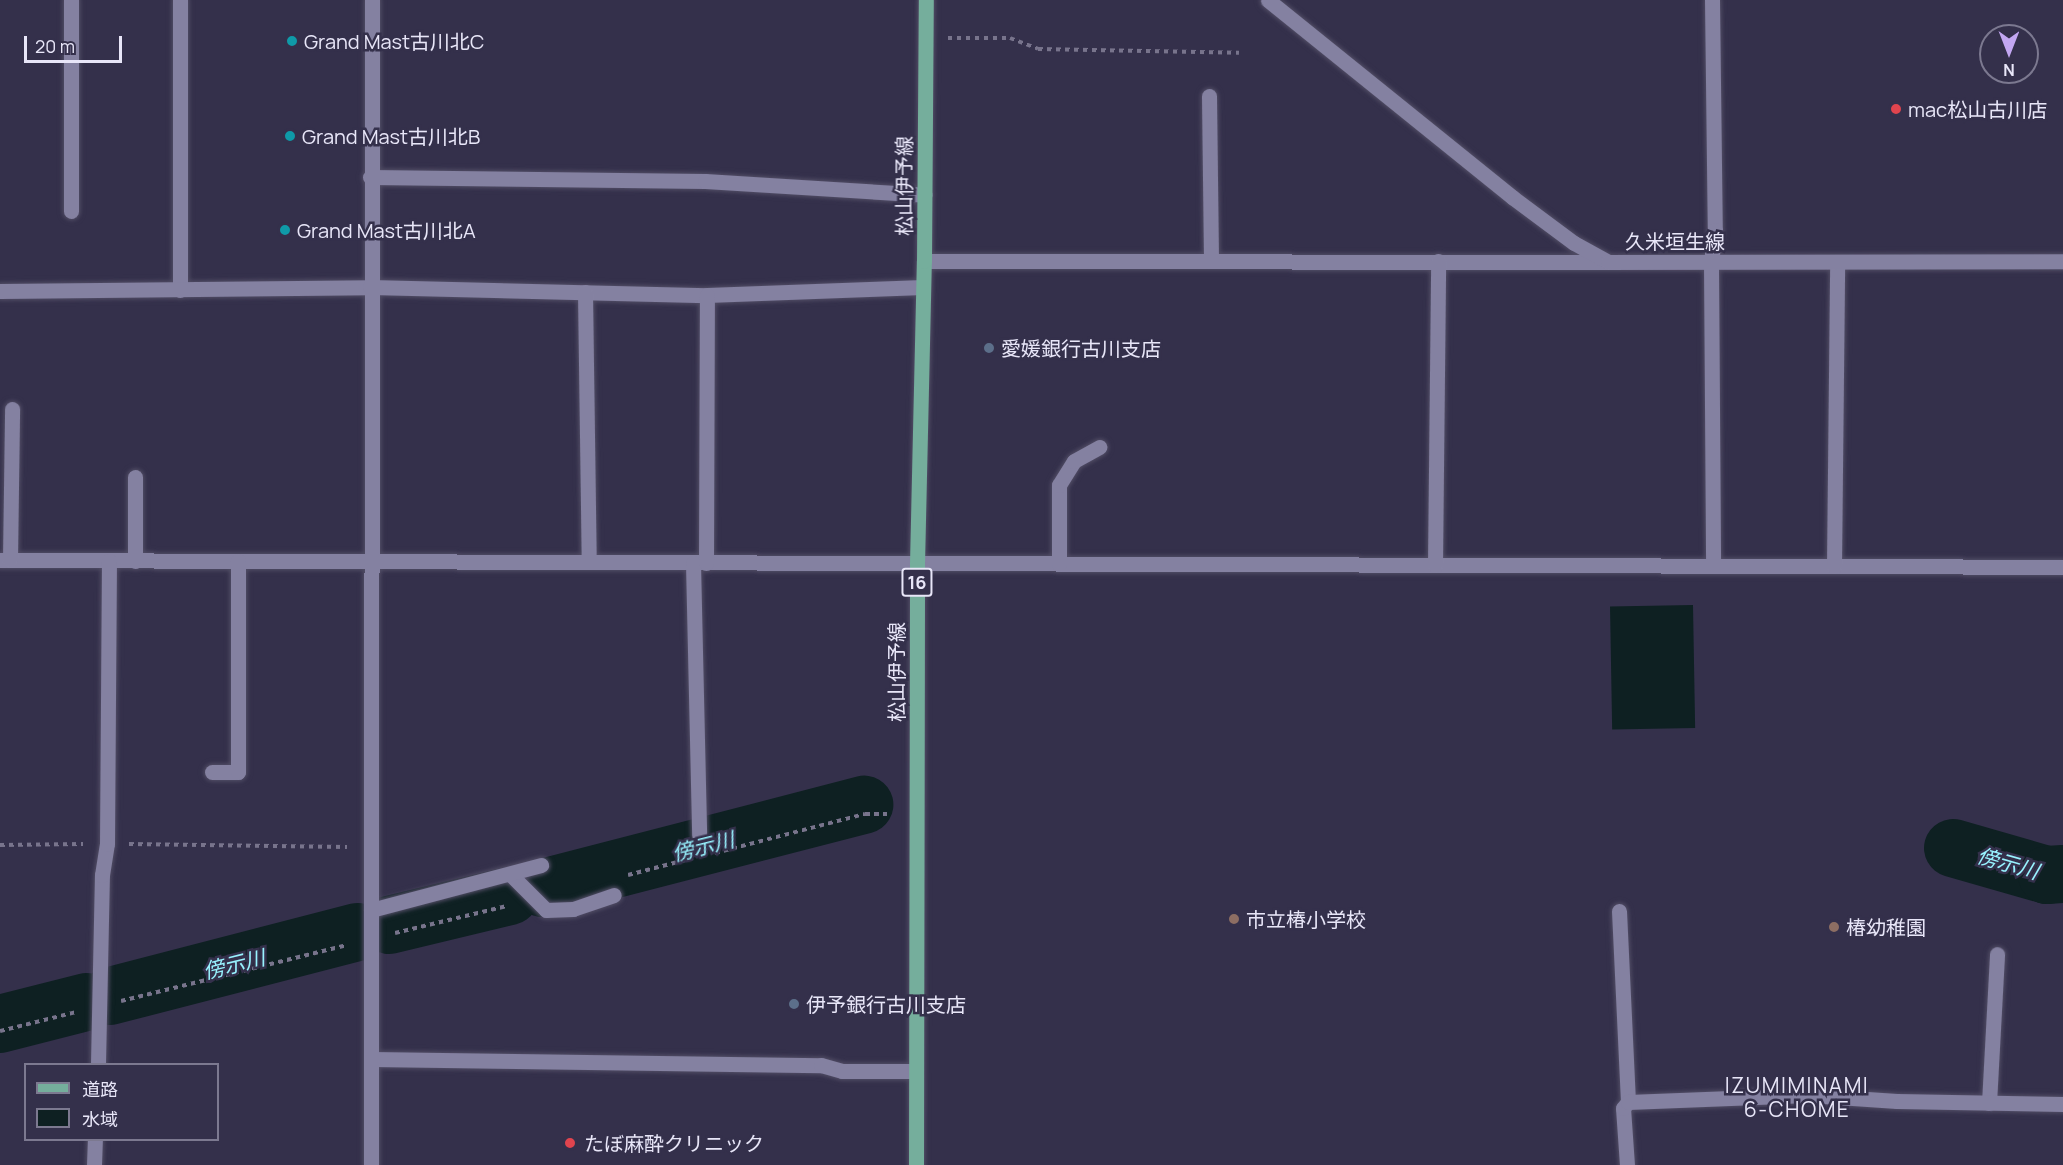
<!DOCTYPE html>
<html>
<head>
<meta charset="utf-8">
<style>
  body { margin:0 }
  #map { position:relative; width:2063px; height:1165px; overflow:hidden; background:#34304b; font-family:Manrope,"Noto Sans JP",sans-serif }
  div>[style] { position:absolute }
  .water>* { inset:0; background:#0e2022; transform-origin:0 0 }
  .river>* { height:58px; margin:-29px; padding:0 29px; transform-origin:29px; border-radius:29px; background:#0e2022 }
  .path>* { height:4px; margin-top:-2px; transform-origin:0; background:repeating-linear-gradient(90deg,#78748c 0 4.5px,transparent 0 9px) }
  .roads { filter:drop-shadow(0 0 2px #514d65) drop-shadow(0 0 2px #514d65) }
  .minor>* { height:15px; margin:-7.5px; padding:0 7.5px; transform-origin:7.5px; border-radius:7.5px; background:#8481a1 }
  .secondary>* { height:15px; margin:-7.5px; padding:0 7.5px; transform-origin:7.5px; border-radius:7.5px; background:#8481a1 }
  .primary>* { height:15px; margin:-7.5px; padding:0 7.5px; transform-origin:7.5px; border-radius:7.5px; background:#75ae9c }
  .dots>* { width:16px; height:16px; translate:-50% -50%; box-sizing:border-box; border:3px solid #34304b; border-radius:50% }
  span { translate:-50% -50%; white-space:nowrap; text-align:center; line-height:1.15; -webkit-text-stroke:5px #34304b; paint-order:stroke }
  .shield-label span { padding:2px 4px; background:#34304b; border:2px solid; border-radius:4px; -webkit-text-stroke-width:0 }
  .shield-label { font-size:18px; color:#e8e6f8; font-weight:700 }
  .poi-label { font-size:20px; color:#e8e6f8 }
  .left { translate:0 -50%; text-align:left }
  .street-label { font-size:20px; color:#e8e6f8 }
  .water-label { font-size:21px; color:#98f3ff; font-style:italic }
  .neighbourhood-label { font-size:21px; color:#e8e6f8; letter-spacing:1.5px }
  .legend { position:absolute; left:24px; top:1063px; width:195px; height:78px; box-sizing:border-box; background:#34304b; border:2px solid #7c7990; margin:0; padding:8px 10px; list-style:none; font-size:18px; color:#e8e6f8 }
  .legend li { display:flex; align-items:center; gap:12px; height:30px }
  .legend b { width:30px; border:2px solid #7c7990 }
  .north { position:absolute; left:1979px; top:24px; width:60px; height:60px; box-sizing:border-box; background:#34304b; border:2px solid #7c7990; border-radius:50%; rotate:180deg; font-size:16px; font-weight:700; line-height:24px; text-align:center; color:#e8e6f8 }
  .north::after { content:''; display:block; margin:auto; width:21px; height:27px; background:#c3a7f2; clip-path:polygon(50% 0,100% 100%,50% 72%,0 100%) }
  .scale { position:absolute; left:24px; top:36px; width:98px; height:27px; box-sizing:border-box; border:3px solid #e8e6f8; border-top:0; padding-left:8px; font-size:18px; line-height:21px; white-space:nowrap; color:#e8e6f8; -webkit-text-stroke:4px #34304b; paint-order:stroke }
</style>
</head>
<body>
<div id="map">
  <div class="water">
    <div style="left:1693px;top:605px;width:123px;height:83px;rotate:89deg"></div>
  </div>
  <div class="river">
    <div style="left:1953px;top:848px;width:98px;rotate:16deg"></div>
    <div style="left:2047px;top:875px;width:16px;rotate:-4deg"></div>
    <div style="left:542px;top:888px;width:333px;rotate:-14.5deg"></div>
    <div style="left:389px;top:925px;width:124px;rotate:-13.5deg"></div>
    <div style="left:110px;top:996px;width:256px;rotate:-14.5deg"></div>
    <div style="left:0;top:1024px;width:89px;rotate:-14.3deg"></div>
  </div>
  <div class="path">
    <div style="left:948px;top:38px;width:62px"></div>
    <div style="left:1010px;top:38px;width:30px;rotate:21deg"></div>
    <div style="left:1038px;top:49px;width:201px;rotate:1.1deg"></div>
    <div style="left:129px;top:844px;width:218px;rotate:0.8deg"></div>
    <div style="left:0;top:845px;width:83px;rotate:-0.7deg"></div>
    <div style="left:715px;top:853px;width:155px;rotate:-14.6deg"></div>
    <div style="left:865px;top:814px;width:27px"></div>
    <div style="left:628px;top:875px;width:67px;rotate:-14.7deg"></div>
    <div style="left:395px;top:933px;width:115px;rotate:-13.6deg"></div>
    <div style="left:121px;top:1001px;width:233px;rotate:-13.9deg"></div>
    <div style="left:0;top:1031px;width:78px;rotate:-14deg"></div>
  </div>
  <div class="roads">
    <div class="minor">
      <div style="left:71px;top:0;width:211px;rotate:90deg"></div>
      <div style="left:1712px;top:0;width:230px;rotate:89.3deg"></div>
      <div style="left:1715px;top:230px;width:33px;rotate:97deg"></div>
      <div style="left:1711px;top:263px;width:303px;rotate:89.6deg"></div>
      <div style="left:1209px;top:96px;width:164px;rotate:89.3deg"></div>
      <div style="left:370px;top:177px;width:335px;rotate:0.7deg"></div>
      <div style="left:705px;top:181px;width:220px;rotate:3.6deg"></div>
      <div style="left:924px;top:261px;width:684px;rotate:0.08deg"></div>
      <div style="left:180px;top:290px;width:290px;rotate:-90deg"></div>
      <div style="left:0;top:291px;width:370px;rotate:-0.6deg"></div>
      <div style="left:370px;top:287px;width:337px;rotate:1.4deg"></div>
      <div style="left:707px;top:295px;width:216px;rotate:-2.1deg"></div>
      <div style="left:585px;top:292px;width:270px;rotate:89.2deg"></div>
      <div style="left:135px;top:477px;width:84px;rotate:90deg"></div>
      <div style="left:0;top:560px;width:2063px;rotate:0.19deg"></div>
      <div style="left:10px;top:560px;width:151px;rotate:-89.2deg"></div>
      <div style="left:693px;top:563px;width:272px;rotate:88.7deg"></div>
      <div style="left:706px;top:563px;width:268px;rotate:-89.8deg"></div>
      <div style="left:1059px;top:564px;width:79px;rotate:-90deg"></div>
      <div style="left:1059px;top:485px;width:28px;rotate:-58deg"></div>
      <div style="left:1074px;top:461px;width:29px;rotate:-29deg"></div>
      <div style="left:1435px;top:565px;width:304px;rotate:-89.4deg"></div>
      <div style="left:1834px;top:566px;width:304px;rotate:-89.4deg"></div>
      <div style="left:212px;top:772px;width:26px"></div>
      <div style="left:238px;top:772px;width:211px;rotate:-90deg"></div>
      <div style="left:510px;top:874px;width:51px;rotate:45deg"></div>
      <div style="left:546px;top:910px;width:27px;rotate:-2deg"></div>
      <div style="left:573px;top:909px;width:43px;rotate:-18.9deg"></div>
      <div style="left:371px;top:910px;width:176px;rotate:-14.8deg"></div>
      <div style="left:1619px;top:911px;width:191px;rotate:87.3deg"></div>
      <div style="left:371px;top:1059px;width:450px;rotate:0.8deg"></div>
      <div style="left:821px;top:1065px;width:22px;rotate:16deg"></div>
      <div style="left:842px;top:1071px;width:74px"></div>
      <div style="left:98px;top:1064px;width:189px;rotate:-88.8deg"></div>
      <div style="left:102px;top:875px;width:31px;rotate:-81deg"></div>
      <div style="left:107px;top:844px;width:283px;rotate:-89.6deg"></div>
      <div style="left:1989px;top:1103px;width:149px;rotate:-86.9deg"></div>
      <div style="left:94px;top:1165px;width:25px;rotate:-88deg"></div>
      <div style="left:371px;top:1165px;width:1165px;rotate:-89.95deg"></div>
      <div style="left:1627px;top:1165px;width:57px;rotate:-94deg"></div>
      <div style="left:1623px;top:1108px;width:8px;rotate:-50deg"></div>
      <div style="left:1628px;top:1102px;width:180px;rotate:-2.2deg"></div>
      <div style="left:1808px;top:1095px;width:89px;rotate:3.9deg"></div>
      <div style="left:1897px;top:1101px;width:166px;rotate:1deg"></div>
    </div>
    <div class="secondary">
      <div style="left:1268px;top:0;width:314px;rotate:38.9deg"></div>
      <div style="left:1512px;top:197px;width:77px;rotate:36.6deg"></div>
      <div style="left:1574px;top:243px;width:39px;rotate:29deg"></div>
      <div style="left:1608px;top:262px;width:455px;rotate:-0.1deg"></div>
    </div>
    <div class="primary">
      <div style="left:916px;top:1165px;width:601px;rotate:-89.9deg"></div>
      <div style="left:917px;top:564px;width:303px;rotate:-88.7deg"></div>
      <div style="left:924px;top:261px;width:261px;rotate:-89.6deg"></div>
    </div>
  </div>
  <div class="dots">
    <div style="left:292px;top:41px;background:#0f9aa8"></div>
    <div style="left:1896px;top:109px;background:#e0444e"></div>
    <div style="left:290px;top:136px;background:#0f9aa8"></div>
    <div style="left:285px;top:230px;background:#0f9aa8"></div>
    <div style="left:989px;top:348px;background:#5c6f8a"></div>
    <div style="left:1234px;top:919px;background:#8d6e63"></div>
    <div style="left:1834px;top:927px;background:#8d6e63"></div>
    <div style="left:794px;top:1004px;background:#5c6f8a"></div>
    <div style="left:570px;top:1143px;background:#e0444e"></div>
  </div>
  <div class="shield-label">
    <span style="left:917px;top:582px">16</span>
  </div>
  <div class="poi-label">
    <span class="left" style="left:304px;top:41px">Grand Mast古川北C</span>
    <span class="left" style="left:1908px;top:109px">mac松山古川店</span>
    <span class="left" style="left:302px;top:136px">Grand Mast古川北B</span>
    <span class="left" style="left:297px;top:230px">Grand Mast古川北A</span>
    <span class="left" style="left:1001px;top:348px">愛媛銀行古川支店</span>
    <span class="left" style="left:1246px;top:919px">市立椿小学校</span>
    <span class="left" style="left:1846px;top:927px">椿幼稚園</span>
    <span class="left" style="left:806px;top:1004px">伊予銀行古川支店</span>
    <span class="left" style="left:584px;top:1143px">たぼ麻酔クリニック</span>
  </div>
  <div class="street-label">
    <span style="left:904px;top:186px;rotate:-90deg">松山伊予線</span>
    <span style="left:1675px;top:241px">久米垣生線</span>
    <span style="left:896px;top:672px;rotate:-90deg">松山伊予線</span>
  </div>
  <div class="water-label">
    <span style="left:703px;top:846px;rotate:-14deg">傍示川</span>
    <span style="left:2008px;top:863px;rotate:16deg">傍示川</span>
    <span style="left:234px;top:964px;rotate:-14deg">傍示川</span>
  </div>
  <div class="neighbourhood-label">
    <span style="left:1797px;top:1097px">IZUMIMINAMI<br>6-CHOME</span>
  </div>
  <ul class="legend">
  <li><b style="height:8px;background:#75ae9c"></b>道路</li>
  <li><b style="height:16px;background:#0e2022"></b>水域</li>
  </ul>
  <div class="north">N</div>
  <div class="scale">20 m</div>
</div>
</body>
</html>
